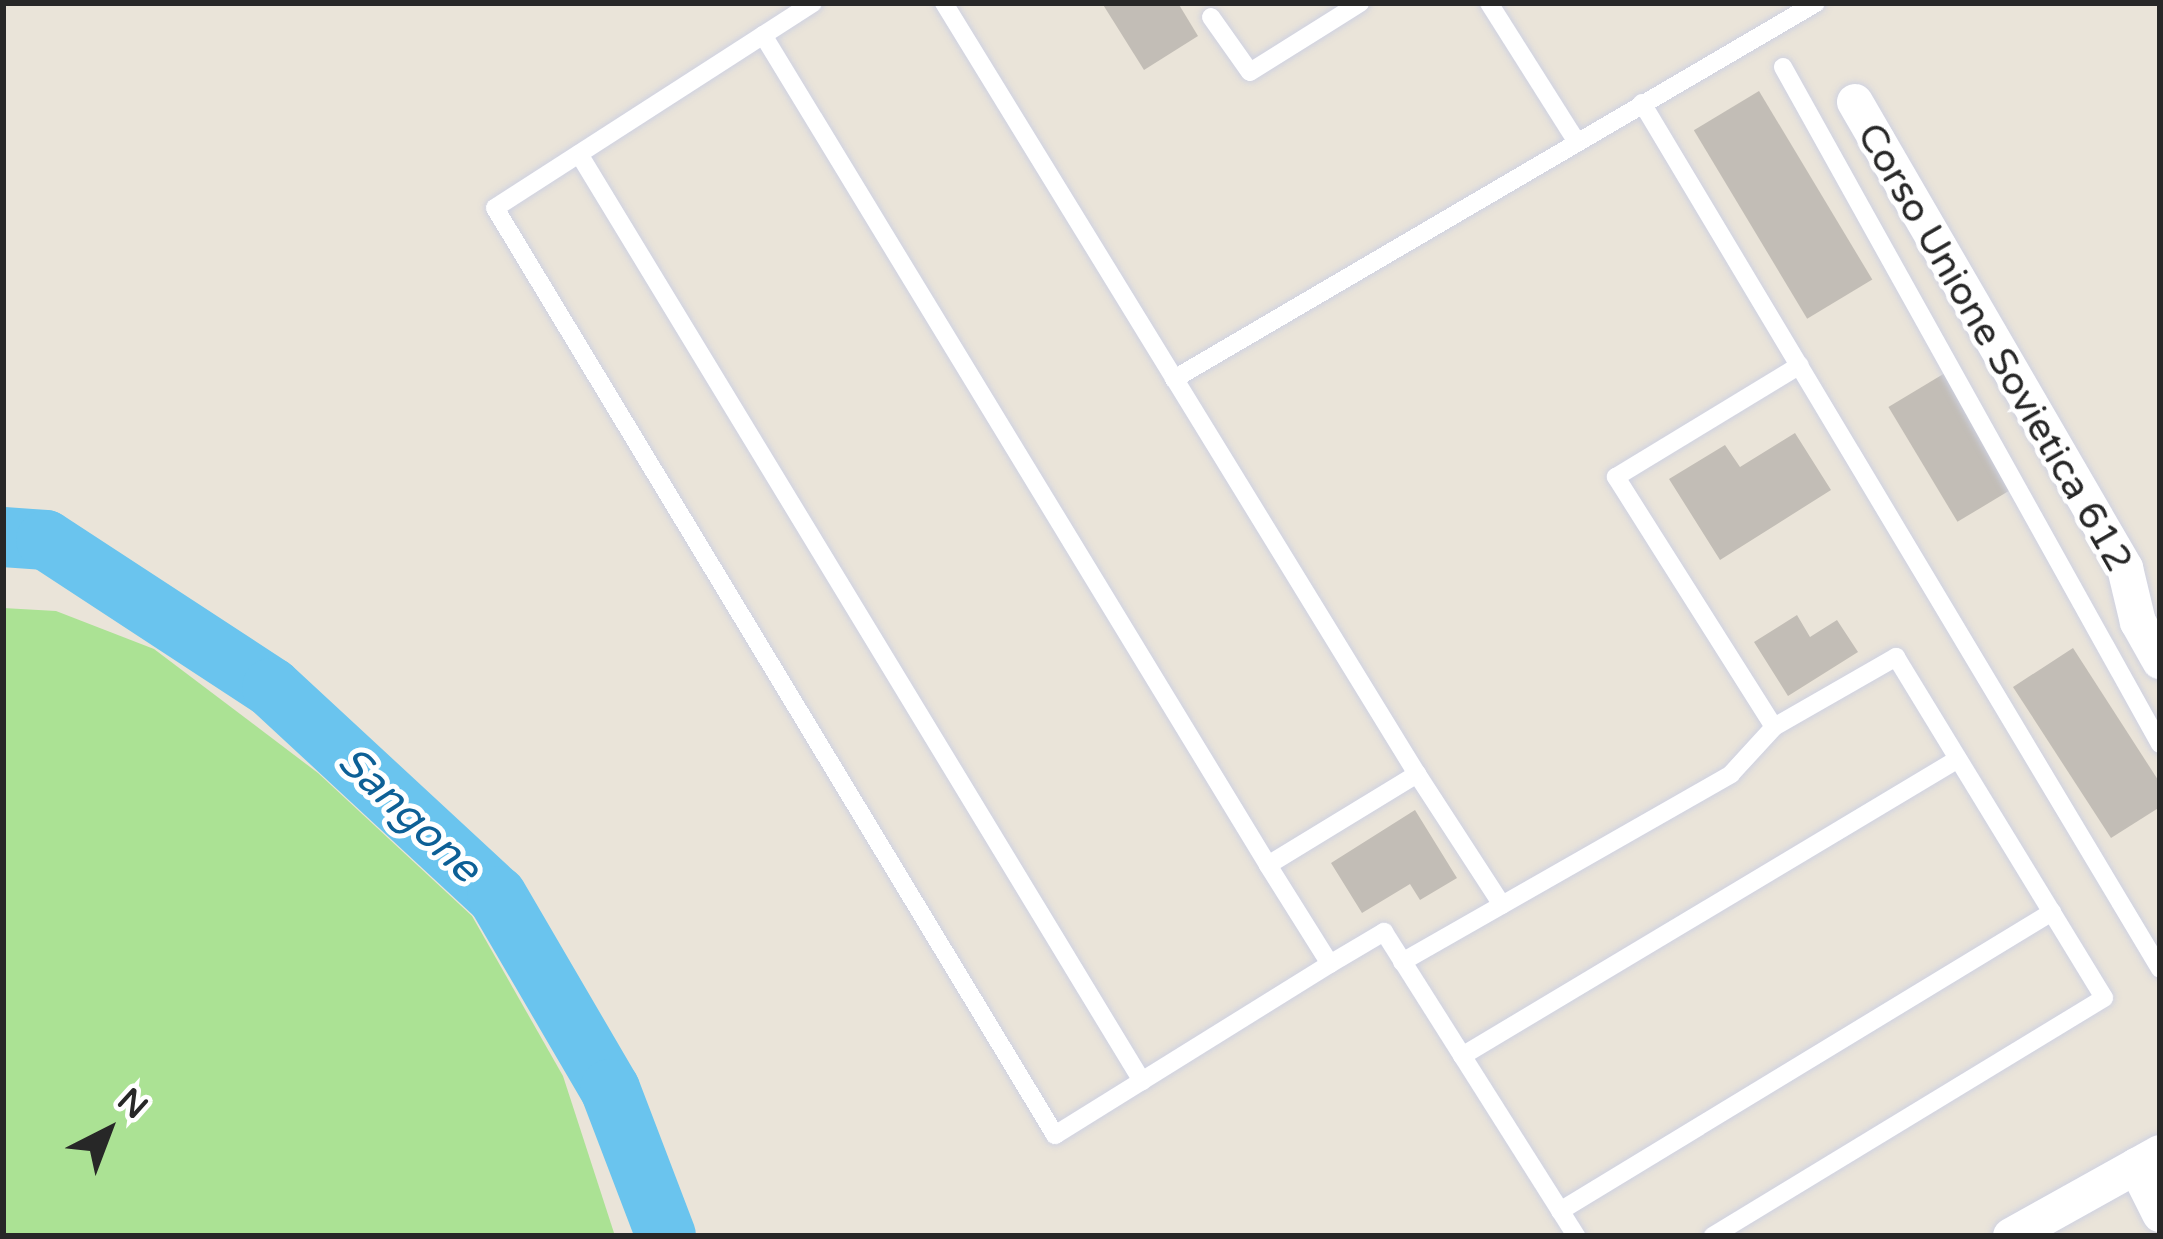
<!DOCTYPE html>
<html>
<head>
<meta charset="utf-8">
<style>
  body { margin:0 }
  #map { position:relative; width:2163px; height:1239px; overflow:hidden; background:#eae4d9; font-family:"Varela Round",sans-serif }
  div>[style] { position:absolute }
  .green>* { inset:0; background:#abe294 }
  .river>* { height:60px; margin:-30px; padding:0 30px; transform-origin:30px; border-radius:30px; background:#6ac4ee }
  .building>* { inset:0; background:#c2bdb6; transform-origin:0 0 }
  .roads { filter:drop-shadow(0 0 3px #ced1e1) drop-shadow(0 0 3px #ced1e1) }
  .lane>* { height:18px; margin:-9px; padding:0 9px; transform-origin:9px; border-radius:9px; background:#fff }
  .street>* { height:36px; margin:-18px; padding:0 18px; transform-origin:18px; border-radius:18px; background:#fff }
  span { translate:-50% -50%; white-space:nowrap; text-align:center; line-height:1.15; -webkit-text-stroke:10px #fff; paint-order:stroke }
  .street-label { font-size:39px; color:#272727 }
  .water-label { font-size:42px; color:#0d6096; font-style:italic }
  .frame { position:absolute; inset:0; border:6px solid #272727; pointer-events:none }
  .north { position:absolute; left:48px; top:1071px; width:120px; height:120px; -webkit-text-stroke:9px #fff; paint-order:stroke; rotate:42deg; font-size:33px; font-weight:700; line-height:48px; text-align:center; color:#272727 }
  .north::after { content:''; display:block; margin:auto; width:42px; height:54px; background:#272727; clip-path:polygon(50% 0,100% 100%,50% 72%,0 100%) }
</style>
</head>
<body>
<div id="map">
  <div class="green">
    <div style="clip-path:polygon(3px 608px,56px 611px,154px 649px,318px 773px,472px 916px,563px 1076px,615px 1236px,3px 1236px)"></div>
  </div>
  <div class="river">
    <div style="left:3px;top:537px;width:43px;rotate:4deg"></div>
    <div style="left:46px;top:540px;width:270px;rotate:33.2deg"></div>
    <div style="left:272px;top:688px;width:306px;rotate:42.8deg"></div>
    <div style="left:497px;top:896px;width:224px;rotate:59.7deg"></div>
    <div style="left:610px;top:1089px;width:157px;rotate:69.1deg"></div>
  </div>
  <div class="building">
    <div style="clip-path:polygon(1102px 3px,1178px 3px,1198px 36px,1144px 70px)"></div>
    <div style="left:1759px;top:91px;width:220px;height:76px;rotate:59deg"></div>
    <div style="left:1945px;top:373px;width:134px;height:66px;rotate:59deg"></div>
    <div style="clip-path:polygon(1795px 433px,1831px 490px,1720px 560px,1669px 479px,1725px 445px,1740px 467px)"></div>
    <div style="clip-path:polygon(1797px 615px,1810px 637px,1837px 620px,1858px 652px,1788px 696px,1754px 642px)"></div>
    <div style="clip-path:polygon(2073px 648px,2160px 783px,2160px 807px,2111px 838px,2013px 687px)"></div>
    <div style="clip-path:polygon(1415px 810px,1457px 878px,1420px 900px,1410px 884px,1362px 913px,1331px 863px)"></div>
  </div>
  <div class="roads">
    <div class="lane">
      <div style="left:813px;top:3px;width:378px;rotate:147.2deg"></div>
      <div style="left:495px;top:208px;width:1083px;rotate:58.86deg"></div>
      <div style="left:1055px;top:1135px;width:324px;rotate:-31.9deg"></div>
      <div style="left:1330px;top:964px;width:117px;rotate:-122.1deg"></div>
      <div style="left:1268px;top:865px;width:175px;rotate:-31.4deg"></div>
      <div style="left:1417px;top:774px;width:905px;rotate:-121.53deg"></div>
      <div style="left:1489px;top:3px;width:165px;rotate:57.7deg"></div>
      <div style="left:1211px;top:17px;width:67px;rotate:54.7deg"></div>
      <div style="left:1250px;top:72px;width:130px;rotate:-32.1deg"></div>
      <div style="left:763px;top:35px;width:972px;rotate:58.68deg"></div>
      <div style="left:1783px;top:67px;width:775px;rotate:60.89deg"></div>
      <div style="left:1642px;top:103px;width:1009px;rotate:59.11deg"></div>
      <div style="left:579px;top:154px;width:1085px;rotate:58.73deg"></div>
      <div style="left:1174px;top:379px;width:744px;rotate:-30.36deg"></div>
      <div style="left:1774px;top:727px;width:296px;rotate:-122.3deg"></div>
      <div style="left:1616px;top:477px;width:215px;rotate:-31.3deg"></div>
      <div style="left:1417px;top:774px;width:156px;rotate:57deg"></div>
      <div style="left:1402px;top:962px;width:379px;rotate:-29.7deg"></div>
      <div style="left:1731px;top:774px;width:64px;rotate:-47.5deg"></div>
      <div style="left:1774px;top:727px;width:141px;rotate:-29.8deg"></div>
      <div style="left:1896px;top:657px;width:399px;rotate:58.6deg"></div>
      <div style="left:2104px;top:998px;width:458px;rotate:148.7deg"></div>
      <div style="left:1330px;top:964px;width:63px;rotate:-30.7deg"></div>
      <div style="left:1384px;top:932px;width:360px;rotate:57.7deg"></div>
      <div style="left:1462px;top:1056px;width:578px;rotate:-30.91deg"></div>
      <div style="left:1560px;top:1211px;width:576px;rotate:-31.29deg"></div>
    </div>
    <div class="street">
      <div style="left:1855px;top:102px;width:539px;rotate:59.91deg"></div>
      <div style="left:2125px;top:568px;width:56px;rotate:76.5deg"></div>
      <div style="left:2138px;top:622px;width:45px;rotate:60.6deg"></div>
      <div style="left:2136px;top:1166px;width:54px;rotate:63.4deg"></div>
      <div style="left:2011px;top:1236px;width:171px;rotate:-29.1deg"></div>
    </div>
  </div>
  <div class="street-label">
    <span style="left:1994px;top:348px;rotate:60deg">Corso Unione Sovietica 612</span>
  </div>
  <div class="water-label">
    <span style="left:409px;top:815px;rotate:43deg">Sangone</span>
  </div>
  <div class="frame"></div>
  <div class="north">N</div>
</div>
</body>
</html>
